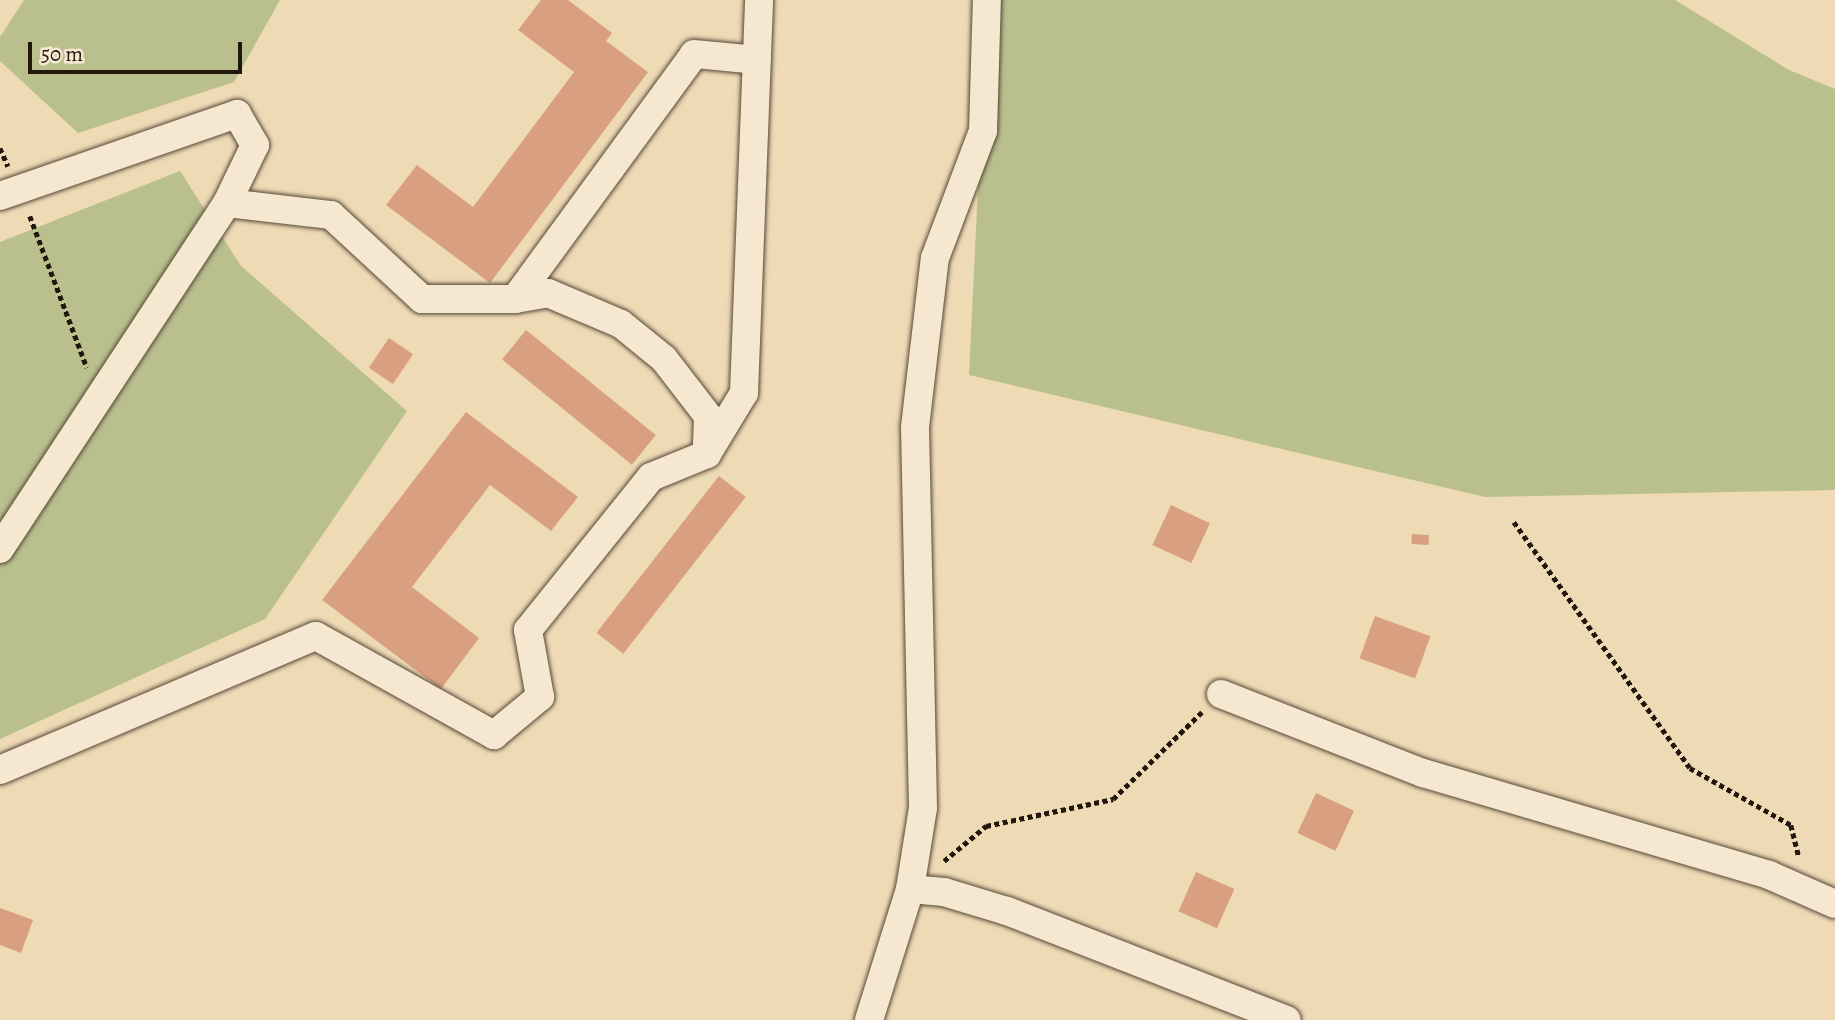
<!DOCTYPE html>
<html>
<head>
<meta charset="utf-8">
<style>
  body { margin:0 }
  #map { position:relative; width:1835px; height:1020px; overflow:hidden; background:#efdab6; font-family:Alegreya,serif }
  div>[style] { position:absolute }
  .green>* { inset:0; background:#b9c08e }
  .building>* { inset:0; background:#d8a081; transform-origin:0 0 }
  .path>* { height:4.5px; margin-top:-2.25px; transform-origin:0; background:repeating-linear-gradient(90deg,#22170d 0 5px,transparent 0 8.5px) }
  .roads { filter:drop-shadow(0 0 2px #554837) drop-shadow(0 0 2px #554837) }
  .minor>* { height:28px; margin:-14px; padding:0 14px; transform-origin:14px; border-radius:14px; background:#f5e7d0 }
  span { translate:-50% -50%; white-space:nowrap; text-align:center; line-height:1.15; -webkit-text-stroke:7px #f5e7d0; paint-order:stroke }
  .scale { position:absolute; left:28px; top:42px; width:214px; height:32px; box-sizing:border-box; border:4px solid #22170d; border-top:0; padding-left:9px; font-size:21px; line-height:24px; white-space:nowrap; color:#22170d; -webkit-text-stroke:5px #f5e7d0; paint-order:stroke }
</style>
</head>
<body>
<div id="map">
  <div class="green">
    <div style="clip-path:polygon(24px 0,280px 0,234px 82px,78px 133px,0 61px,0 37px)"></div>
    <div style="clip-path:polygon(987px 0,1675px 0,1789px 70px,1835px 89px,1835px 490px,1485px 497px,969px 375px)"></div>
    <div style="clip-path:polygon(180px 171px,241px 266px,407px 411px,265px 619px,0 739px,0 242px)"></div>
  </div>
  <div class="building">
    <div style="clip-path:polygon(541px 0,568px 0,612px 33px,606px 41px,648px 72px,490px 283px,386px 205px,417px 165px,473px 207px,574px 72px,518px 30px)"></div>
    <div style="left:526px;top:330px;width:167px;height:38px;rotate:39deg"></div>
    <div style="left:389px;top:338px;width:29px;height:36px;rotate:34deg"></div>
    <div style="clip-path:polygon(466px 412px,578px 497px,551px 531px,490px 485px,412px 587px,479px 638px,441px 689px,322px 600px)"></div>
    <div style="left:719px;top:476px;width:34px;height:199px;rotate:38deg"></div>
    <div style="left:1171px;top:505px;width:43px;height:44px;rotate:25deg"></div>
    <div style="left:1412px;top:534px;width:17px;height:10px;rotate:3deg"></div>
    <div style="left:1375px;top:616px;width:59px;height:45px;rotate:20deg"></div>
    <div style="left:1316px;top:793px;width:42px;height:44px;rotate:25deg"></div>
    <div style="left:1196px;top:872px;width:42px;height:43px;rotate:24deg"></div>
    <div style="clip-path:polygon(0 908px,33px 920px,21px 953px,0 945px)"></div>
  </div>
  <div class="path">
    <div style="left:0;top:148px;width:20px;rotate:66deg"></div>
    <div style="left:30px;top:216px;width:162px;rotate:69.4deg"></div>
    <div style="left:1514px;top:522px;width:302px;rotate:54.4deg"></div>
    <div style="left:1690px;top:768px;width:116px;rotate:29.4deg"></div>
    <div style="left:1791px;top:825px;width:33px;rotate:76deg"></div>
    <div style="left:944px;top:861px;width:55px;rotate:-39.8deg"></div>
    <div style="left:986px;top:826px;width:130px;rotate:-12deg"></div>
    <div style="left:1113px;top:799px;width:126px;rotate:-44.4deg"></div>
  </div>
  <div class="roads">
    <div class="minor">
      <div style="left:0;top:196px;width:251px;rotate:-19.1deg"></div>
      <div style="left:237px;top:114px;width:36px;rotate:60deg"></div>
      <div style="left:255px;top:145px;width:64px;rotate:115.8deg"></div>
      <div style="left:227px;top:203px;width:414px;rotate:123.3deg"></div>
      <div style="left:227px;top:203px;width:105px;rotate:6.6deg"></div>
      <div style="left:331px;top:215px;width:124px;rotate:42.7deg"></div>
      <div style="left:422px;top:299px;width:93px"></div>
      <div style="left:515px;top:299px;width:303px;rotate:-53.8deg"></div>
      <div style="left:694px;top:54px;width:63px;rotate:5.4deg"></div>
      <div style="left:515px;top:299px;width:34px;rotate:-10deg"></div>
      <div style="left:548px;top:293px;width:79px;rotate:23deg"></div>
      <div style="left:621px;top:324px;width:55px;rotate:39.1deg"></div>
      <div style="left:664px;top:359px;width:72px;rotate:52.3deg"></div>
      <div style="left:708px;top:416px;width:37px;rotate:92deg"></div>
      <div style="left:1221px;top:694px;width:217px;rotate:21.4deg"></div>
      <div style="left:1423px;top:773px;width:361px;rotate:16.4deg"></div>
      <div style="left:1769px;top:875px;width:72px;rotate:23.7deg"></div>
      <div style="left:0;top:770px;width:343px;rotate:-23deg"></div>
      <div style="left:316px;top:636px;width:204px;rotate:29.1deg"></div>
      <div style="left:494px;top:735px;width:60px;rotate:-39.6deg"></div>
      <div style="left:540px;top:697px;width:68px;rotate:-100.2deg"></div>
      <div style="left:528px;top:630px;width:196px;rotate:-51.2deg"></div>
      <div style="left:651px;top:477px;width:61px;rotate:-22.3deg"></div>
      <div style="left:707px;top:454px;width:71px;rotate:-58.8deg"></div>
      <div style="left:744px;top:393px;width:393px;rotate:-87.8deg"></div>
      <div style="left:910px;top:889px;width:34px;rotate:5deg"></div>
      <div style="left:944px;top:892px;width:66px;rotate:16.8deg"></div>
      <div style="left:1007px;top:911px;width:300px;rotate:21.3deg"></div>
      <div style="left:869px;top:1020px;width:137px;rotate:-72.6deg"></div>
      <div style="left:910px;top:889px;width:82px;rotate:-80.9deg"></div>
      <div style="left:923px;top:808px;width:381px;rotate:-91.2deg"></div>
      <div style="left:915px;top:427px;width:170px;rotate:-83.3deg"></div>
      <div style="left:935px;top:258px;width:136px;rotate:-69.3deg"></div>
      <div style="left:983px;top:131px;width:131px;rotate:-88.3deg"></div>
    </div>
  </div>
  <div class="scale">50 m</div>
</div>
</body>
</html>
